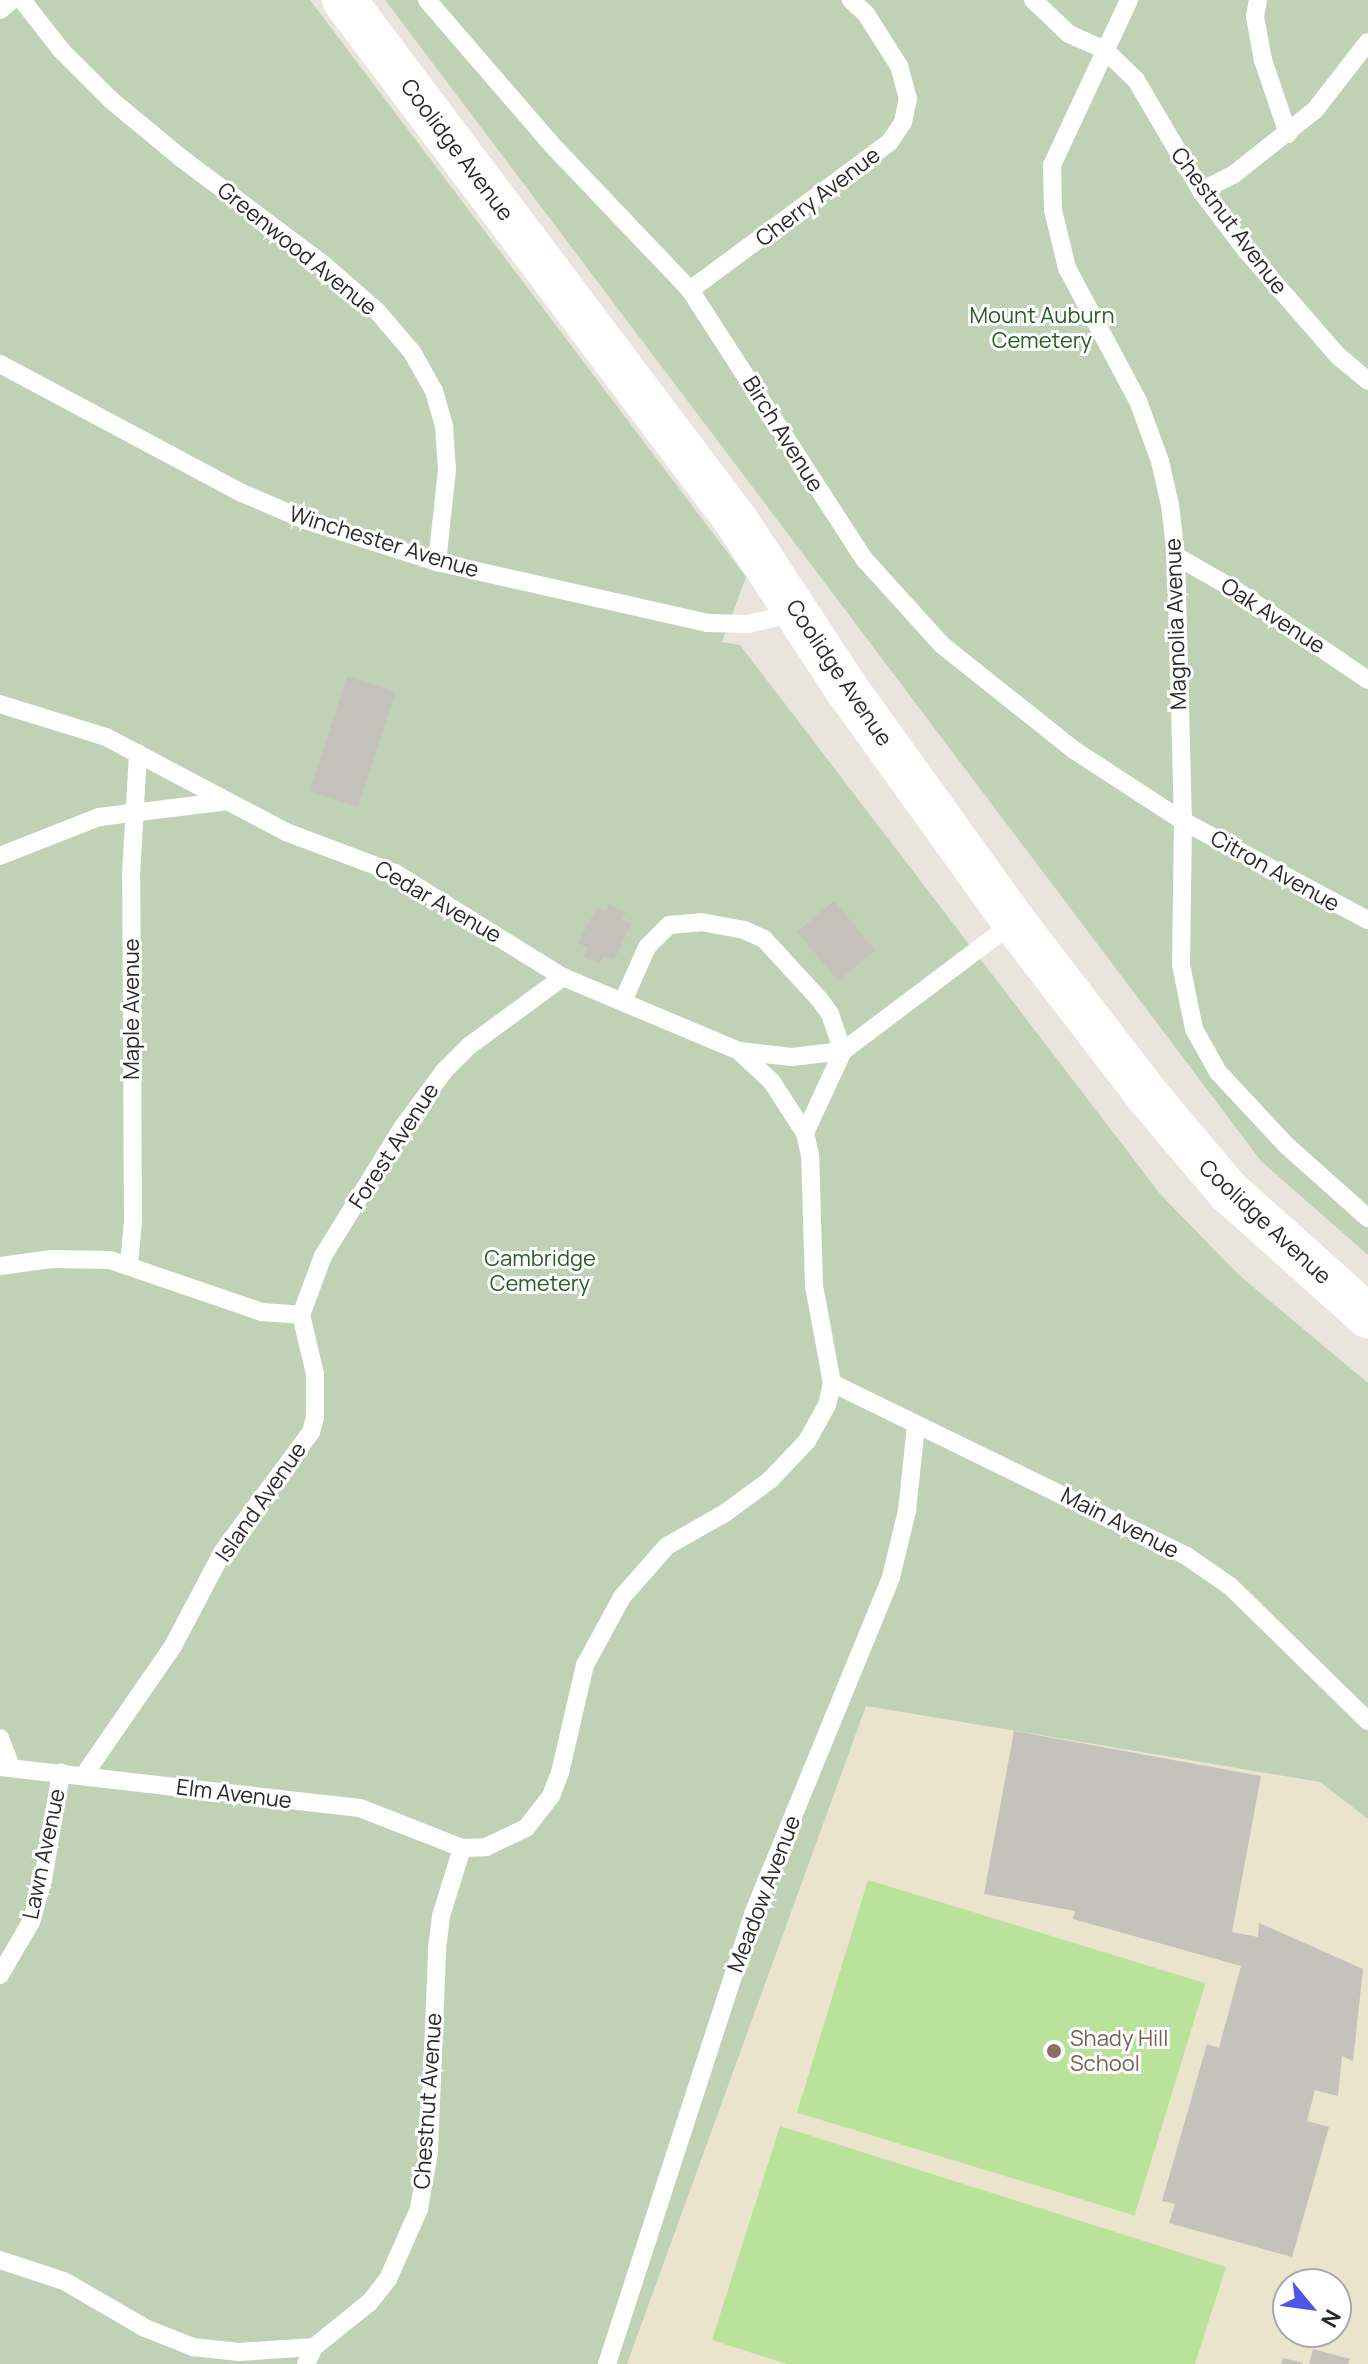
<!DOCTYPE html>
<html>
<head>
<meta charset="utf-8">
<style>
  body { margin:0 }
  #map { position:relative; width:1368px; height:2364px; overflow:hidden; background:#eae5dc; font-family:Manrope,sans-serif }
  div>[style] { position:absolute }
  .education>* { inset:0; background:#eae4cd }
  .cemetery>* { inset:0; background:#c0d2b5 }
  .pitch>* { inset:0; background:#bbe29a; transform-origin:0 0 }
  .building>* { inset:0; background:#c5c2bb; transform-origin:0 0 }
  .service>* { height:18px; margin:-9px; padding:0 9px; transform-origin:9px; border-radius:9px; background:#fff }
  .tertiary>* { height:44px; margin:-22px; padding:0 22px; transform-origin:22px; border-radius:22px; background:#fff }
  .dots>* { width:22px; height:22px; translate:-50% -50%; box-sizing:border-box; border:4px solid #fff; border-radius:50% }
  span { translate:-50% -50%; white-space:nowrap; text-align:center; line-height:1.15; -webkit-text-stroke:6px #fff; paint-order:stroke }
  .street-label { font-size:22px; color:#292929 }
  .park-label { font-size:22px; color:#275e21 }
  .education-label { font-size:22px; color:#785e54 }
  .left { translate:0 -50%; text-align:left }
  .north { position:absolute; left:1272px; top:2268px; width:80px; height:80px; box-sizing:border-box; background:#fff; border:2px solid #a9a9a9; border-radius:50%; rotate:119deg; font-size:22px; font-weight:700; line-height:32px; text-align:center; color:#292929 }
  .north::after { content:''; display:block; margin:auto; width:28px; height:36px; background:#4b57e8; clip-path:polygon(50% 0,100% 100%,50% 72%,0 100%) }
</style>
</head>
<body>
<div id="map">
  <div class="education">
    <div style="clip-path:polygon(evenodd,866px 1706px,1320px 1783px,1368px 1819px,1368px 2364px,627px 2364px,866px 1706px,1288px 2284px,1336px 2284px,1336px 2332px,1288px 2332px,1288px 2284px)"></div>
  </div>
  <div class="cemetery">
    <div style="clip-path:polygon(0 0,310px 0,746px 577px,722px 642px,740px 645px,1161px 1195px,1239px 1275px,1368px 1383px,1368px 1819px,1320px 1782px,866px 1706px,627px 2364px,0 2364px)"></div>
    <div style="clip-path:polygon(385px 0,1368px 0,1368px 1255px,1261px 1161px)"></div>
  </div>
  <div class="pitch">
    <div style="left:868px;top:1880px;width:353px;height:243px;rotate:17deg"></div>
    <div style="clip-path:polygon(780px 2126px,1226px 2267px,1195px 2364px,787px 2364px,712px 2340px)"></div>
  </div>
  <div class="building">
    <div style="left:347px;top:676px;width:51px;height:121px;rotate:18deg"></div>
    <div style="left:834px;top:901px;width:64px;height:48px;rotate:50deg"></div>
    <div style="clip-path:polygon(609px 904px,626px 912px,622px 919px,631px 924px,614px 960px,603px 956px,599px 964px,584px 957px,588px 948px,578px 943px,597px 907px,606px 911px)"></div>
    <div style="clip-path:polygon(1014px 1731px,1261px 1776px,1232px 1932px,1258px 1937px,1259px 1923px,1363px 1969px,1353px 2061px,1342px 2056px,1338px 2096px,1315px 2090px,1307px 2121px,1329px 2127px,1292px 2257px,1169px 2223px,1175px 2204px,1162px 2201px,1207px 2044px,1219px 2048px,1241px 1966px,1073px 1919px,1075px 1911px,984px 1894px)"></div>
    <div style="clip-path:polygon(1313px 2349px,1350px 2359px,1348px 2364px,1309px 2364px)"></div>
    <div style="clip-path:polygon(1283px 2358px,1303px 2363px,1303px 2364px,1281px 2364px)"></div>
  </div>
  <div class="service">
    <div style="left:22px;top:0;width:63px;rotate:52deg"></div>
    <div style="left:61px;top:50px;width:71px;rotate:45deg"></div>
    <div style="left:111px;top:100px;width:91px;rotate:39.6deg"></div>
    <div style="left:181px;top:158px;width:179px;rotate:36.8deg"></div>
    <div style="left:324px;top:265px;width:70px;rotate:41deg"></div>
    <div style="left:377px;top:311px;width:54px;rotate:49.5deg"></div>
    <div style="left:412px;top:352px;width:45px;rotate:60.6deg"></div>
    <div style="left:434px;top:391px;width:36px;rotate:74deg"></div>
    <div style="left:444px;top:426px;width:44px;rotate:86.1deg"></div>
    <div style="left:447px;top:470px;width:93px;rotate:96.2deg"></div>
    <div style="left:427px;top:0;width:193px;rotate:49.2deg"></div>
    <div style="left:553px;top:146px;width:199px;rotate:46.4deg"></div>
    <div style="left:690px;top:290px;width:322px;rotate:57.1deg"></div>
    <div style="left:865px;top:560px;width:115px;rotate:47.8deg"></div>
    <div style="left:942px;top:645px;width:169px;rotate:38.5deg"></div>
    <div style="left:1074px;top:750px;width:130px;rotate:33.1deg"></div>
    <div style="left:1183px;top:821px;width:210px;rotate:28.2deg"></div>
    <div style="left:1033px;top:0;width:50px;rotate:43.4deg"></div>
    <div style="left:1069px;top:34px;width:39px;rotate:24deg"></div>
    <div style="left:1105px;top:50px;width:43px;rotate:44.1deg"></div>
    <div style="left:1136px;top:80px;width:129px;rotate:59.6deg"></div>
    <div style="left:1201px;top:191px;width:73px;rotate:52.8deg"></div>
    <div style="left:1245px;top:249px;width:140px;rotate:49deg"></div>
    <div style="left:1337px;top:355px;width:40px;rotate:40deg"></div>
    <div style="left:1129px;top:0;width:182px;rotate:115deg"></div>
    <div style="left:1052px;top:165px;width:45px;rotate:88.7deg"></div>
    <div style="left:1053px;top:210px;width:60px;rotate:76.4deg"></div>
    <div style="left:1067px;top:268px;width:151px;rotate:61.9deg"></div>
    <div style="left:1138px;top:401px;width:64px;rotate:69.9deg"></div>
    <div style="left:1160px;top:461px;width:45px;rotate:77.2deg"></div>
    <div style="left:1170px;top:505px;width:51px;rotate:83.3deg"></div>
    <div style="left:1176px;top:556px;width:265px;rotate:88.5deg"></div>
    <div style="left:1183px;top:821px;width:144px;rotate:90.8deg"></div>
    <div style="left:1181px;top:965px;width:65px;rotate:78.5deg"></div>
    <div style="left:1194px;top:1029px;width:49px;rotate:60.8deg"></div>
    <div style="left:1218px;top:1072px;width:100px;rotate:47deg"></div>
    <div style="left:1286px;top:1145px;width:110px;rotate:41.7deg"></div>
    <div style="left:1258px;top:0;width:17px;rotate:100deg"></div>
    <div style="left:1255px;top:17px;width:44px;rotate:79.5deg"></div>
    <div style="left:1263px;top:60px;width:78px;rotate:71.3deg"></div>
    <div style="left:0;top:10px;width:16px;rotate:-40deg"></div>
    <div style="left:1201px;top:191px;width:36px;rotate:-27deg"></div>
    <div style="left:1233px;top:175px;width:105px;rotate:-38.4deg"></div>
    <div style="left:1315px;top:110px;width:86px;rotate:-52.1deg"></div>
    <div style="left:690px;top:290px;width:247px;rotate:-36.5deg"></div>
    <div style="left:889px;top:143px;width:25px;rotate:-56deg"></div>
    <div style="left:903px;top:122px;width:24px;rotate:-78deg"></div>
    <div style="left:908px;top:99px;width:34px;rotate:-105deg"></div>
    <div style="left:899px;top:66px;width:62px;rotate:-122.4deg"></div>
    <div style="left:866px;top:14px;width:21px;rotate:-137deg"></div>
    <div style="left:0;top:364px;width:274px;rotate:28.1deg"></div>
    <div style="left:242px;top:493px;width:69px;rotate:23.2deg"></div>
    <div style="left:305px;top:520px;width:139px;rotate:17.7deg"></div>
    <div style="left:437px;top:562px;width:277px;rotate:12.7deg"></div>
    <div style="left:707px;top:623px;width:41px;rotate:1.4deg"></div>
    <div style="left:748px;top:624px;width:27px;rotate:-13deg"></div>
    <div style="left:774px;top:618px;width:23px;rotate:-29deg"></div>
    <div style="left:1176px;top:556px;width:70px;rotate:29.8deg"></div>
    <div style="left:1237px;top:591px;width:158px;rotate:34.2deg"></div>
    <div style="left:0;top:704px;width:111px;rotate:17.3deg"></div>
    <div style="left:106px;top:737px;width:204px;rotate:27.8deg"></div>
    <div style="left:286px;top:832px;width:116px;rotate:20.6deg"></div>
    <div style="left:395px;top:873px;width:198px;rotate:31.8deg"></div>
    <div style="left:563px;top:977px;width:191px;rotate:22.8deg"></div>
    <div style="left:739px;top:1051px;width:53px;rotate:6.5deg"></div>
    <div style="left:792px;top:1057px;width:51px;rotate:-6.7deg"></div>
    <div style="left:843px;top:1051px;width:214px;rotate:-37deg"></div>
    <div style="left:0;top:856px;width:106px;rotate:-21.5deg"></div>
    <div style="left:99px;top:817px;width:124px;rotate:-7deg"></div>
    <div style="left:624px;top:999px;width:57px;rotate:-66.1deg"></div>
    <div style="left:647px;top:947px;width:31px;rotate:-45deg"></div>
    <div style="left:669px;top:925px;width:32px;rotate:-5deg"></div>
    <div style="left:701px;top:922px;width:44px;rotate:10.5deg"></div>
    <div style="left:744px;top:930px;width:22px;rotate:24deg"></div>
    <div style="left:764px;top:939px;width:83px;rotate:47.4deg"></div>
    <div style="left:820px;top:1000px;width:17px;rotate:54deg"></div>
    <div style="left:830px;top:1014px;width:39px;rotate:71deg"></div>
    <div style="left:843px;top:1051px;width:90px;rotate:114.9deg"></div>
    <div style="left:129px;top:1264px;width:42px;rotate:-84.6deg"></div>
    <div style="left:133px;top:1222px;width:347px;rotate:-90.3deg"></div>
    <div style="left:131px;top:875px;width:122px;rotate:-86.7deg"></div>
    <div style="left:0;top:1266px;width:52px;rotate:-7.7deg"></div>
    <div style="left:52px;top:1259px;width:58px;rotate:1deg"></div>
    <div style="left:110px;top:1260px;width:161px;rotate:18.9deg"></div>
    <div style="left:262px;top:1312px;width:39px;rotate:4deg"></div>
    <div style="left:832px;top:1383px;width:393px;rotate:26deg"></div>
    <div style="left:1185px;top:1555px;width:55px;rotate:34.6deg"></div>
    <div style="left:1230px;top:1586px;width:193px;rotate:44.4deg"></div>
    <div style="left:0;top:1738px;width:31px;rotate:69deg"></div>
    <div style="left:0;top:1767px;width:362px;rotate:6.5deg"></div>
    <div style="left:360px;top:1808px;width:110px;rotate:21.4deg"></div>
    <div style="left:462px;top:1848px;width:24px;rotate:-2deg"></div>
    <div style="left:486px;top:1847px;width:44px;rotate:-25.4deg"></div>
    <div style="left:526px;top:1828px;width:41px;rotate:-52deg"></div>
    <div style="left:551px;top:1796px;width:25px;rotate:-69deg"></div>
    <div style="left:560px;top:1773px;width:111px;rotate:-77deg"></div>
    <div style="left:585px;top:1665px;width:77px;rotate:-61.4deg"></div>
    <div style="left:622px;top:1597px;width:68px;rotate:-48.6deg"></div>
    <div style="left:667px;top:1546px;width:67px;rotate:-29.6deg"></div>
    <div style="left:725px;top:1513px;width:56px;rotate:-36.3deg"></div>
    <div style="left:770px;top:1480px;width:54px;rotate:-46.5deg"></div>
    <div style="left:807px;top:1441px;width:41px;rotate:-60.9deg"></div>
    <div style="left:827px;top:1405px;width:23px;rotate:-77deg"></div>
    <div style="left:832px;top:1383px;width:99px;rotate:-100.5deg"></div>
    <div style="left:814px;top:1286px;width:131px;rotate:-91.7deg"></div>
    <div style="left:810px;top:1155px;width:23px;rotate:-103deg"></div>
    <div style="left:805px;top:1133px;width:61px;rotate:-122.9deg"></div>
    <div style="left:772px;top:1082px;width:45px;rotate:-136.8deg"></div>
    <div style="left:84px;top:1775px;width:157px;rotate:-55.4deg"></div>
    <div style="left:173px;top:1646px;width:107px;rotate:-62.2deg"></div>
    <div style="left:223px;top:1551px;width:148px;rotate:-53.5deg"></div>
    <div style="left:311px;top:1432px;width:16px;rotate:-75deg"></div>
    <div style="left:315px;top:1417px;width:43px;rotate:-90deg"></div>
    <div style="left:315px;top:1374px;width:61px;rotate:-103.3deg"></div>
    <div style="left:301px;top:1315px;width:63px;rotate:-69.6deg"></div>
    <div style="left:323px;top:1256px;width:150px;rotate:-58.3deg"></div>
    <div style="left:402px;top:1128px;width:71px;rotate:-53.6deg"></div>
    <div style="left:444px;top:1071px;width:35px;rotate:-45deg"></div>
    <div style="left:469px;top:1046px;width:117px;rotate:-36.3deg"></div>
    <div style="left:0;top:1975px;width:61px;rotate:-59.7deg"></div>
    <div style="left:31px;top:1922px;width:44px;rotate:-74.1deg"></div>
    <div style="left:43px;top:1880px;width:109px;rotate:-80.5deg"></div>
    <div style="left:0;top:2260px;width:67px;rotate:18.2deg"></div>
    <div style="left:64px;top:2281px;width:94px;rotate:30.1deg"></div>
    <div style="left:145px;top:2328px;width:52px;rotate:21.6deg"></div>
    <div style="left:193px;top:2347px;width:46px;rotate:6.2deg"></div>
    <div style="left:239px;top:2352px;width:75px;rotate:-3.8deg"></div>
    <div style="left:306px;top:2364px;width:19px;rotate:-65deg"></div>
    <div style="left:314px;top:2347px;width:72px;rotate:-38.8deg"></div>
    <div style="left:370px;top:2302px;width:29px;rotate:-52deg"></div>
    <div style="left:388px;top:2279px;width:77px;rotate:-66.1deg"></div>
    <div style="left:419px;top:2209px;width:58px;rotate:-80deg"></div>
    <div style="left:429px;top:2152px;width:203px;rotate:-87.7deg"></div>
    <div style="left:437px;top:1949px;width:33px;rotate:-83deg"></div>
    <div style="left:441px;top:1916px;width:71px;rotate:-72.8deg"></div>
    <div style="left:607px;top:2364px;width:473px;rotate:-72deg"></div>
    <div style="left:753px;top:1914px;width:364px;rotate:-67.7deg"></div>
    <div style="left:891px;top:1577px;width:68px;rotate:-76.4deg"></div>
    <div style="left:907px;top:1511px;width:85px;rotate:-84deg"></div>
  </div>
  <div class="tertiary">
    <div style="left:344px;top:0;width:653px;rotate:53.02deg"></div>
    <div style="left:737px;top:522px;width:199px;rotate:56.7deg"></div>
    <div style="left:846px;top:688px;width:288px;rotate:54.3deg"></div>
    <div style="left:1014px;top:922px;width:226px;rotate:52.4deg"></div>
    <div style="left:1152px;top:1101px;width:118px;rotate:49.8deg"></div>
    <div style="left:1228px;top:1191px;width:188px;rotate:41.8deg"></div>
  </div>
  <div class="dots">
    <div style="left:1054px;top:2051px;background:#8d6e63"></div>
  </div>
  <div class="street-label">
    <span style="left:457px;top:150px;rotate:53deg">Coolidge Avenue</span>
    <span style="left:818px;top:197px;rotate:-37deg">Cherry Avenue</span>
    <span style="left:1229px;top:221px;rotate:53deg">Chestnut Avenue</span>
    <span style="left:297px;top:249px;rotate:39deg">Greenwood Avenue</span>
    <span style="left:783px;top:434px;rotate:58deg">Birch Avenue</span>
    <span style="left:384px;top:542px;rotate:17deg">Winchester Avenue</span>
    <span style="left:1273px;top:616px;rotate:33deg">Oak Avenue</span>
    <span style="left:1176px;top:624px;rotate:-92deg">Magnolia Avenue</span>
    <span style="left:839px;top:673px;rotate:56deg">Coolidge Avenue</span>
    <span style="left:1275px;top:871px;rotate:29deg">Citron Avenue</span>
    <span style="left:438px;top:902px;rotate:30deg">Cedar Avenue</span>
    <span style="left:132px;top:1009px;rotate:-90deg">Maple Avenue</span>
    <span style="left:394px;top:1146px;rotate:-57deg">Forest Avenue</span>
    <span style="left:1265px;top:1222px;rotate:43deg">Coolidge Avenue</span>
    <span style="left:261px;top:1502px;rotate:-55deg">Island Avenue</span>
    <span style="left:1120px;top:1523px;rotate:27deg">Main Avenue</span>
    <span style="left:234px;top:1794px;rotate:7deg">Elm Avenue</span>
    <span style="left:44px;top:1854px;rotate:-78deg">Lawn Avenue</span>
    <span style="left:764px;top:1894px;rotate:-69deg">Meadow Avenue</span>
    <span style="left:428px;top:2101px;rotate:-86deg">Chestnut Avenue</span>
  </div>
  <div class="park-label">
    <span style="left:1042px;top:328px">Mount Auburn<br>Cemetery</span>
    <span style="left:540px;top:1271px">Cambridge<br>Cemetery</span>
  </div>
  <div class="education-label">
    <span class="left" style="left:1070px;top:2051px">Shady Hill<br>School</span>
  </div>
  <div class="north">N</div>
</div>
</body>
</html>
